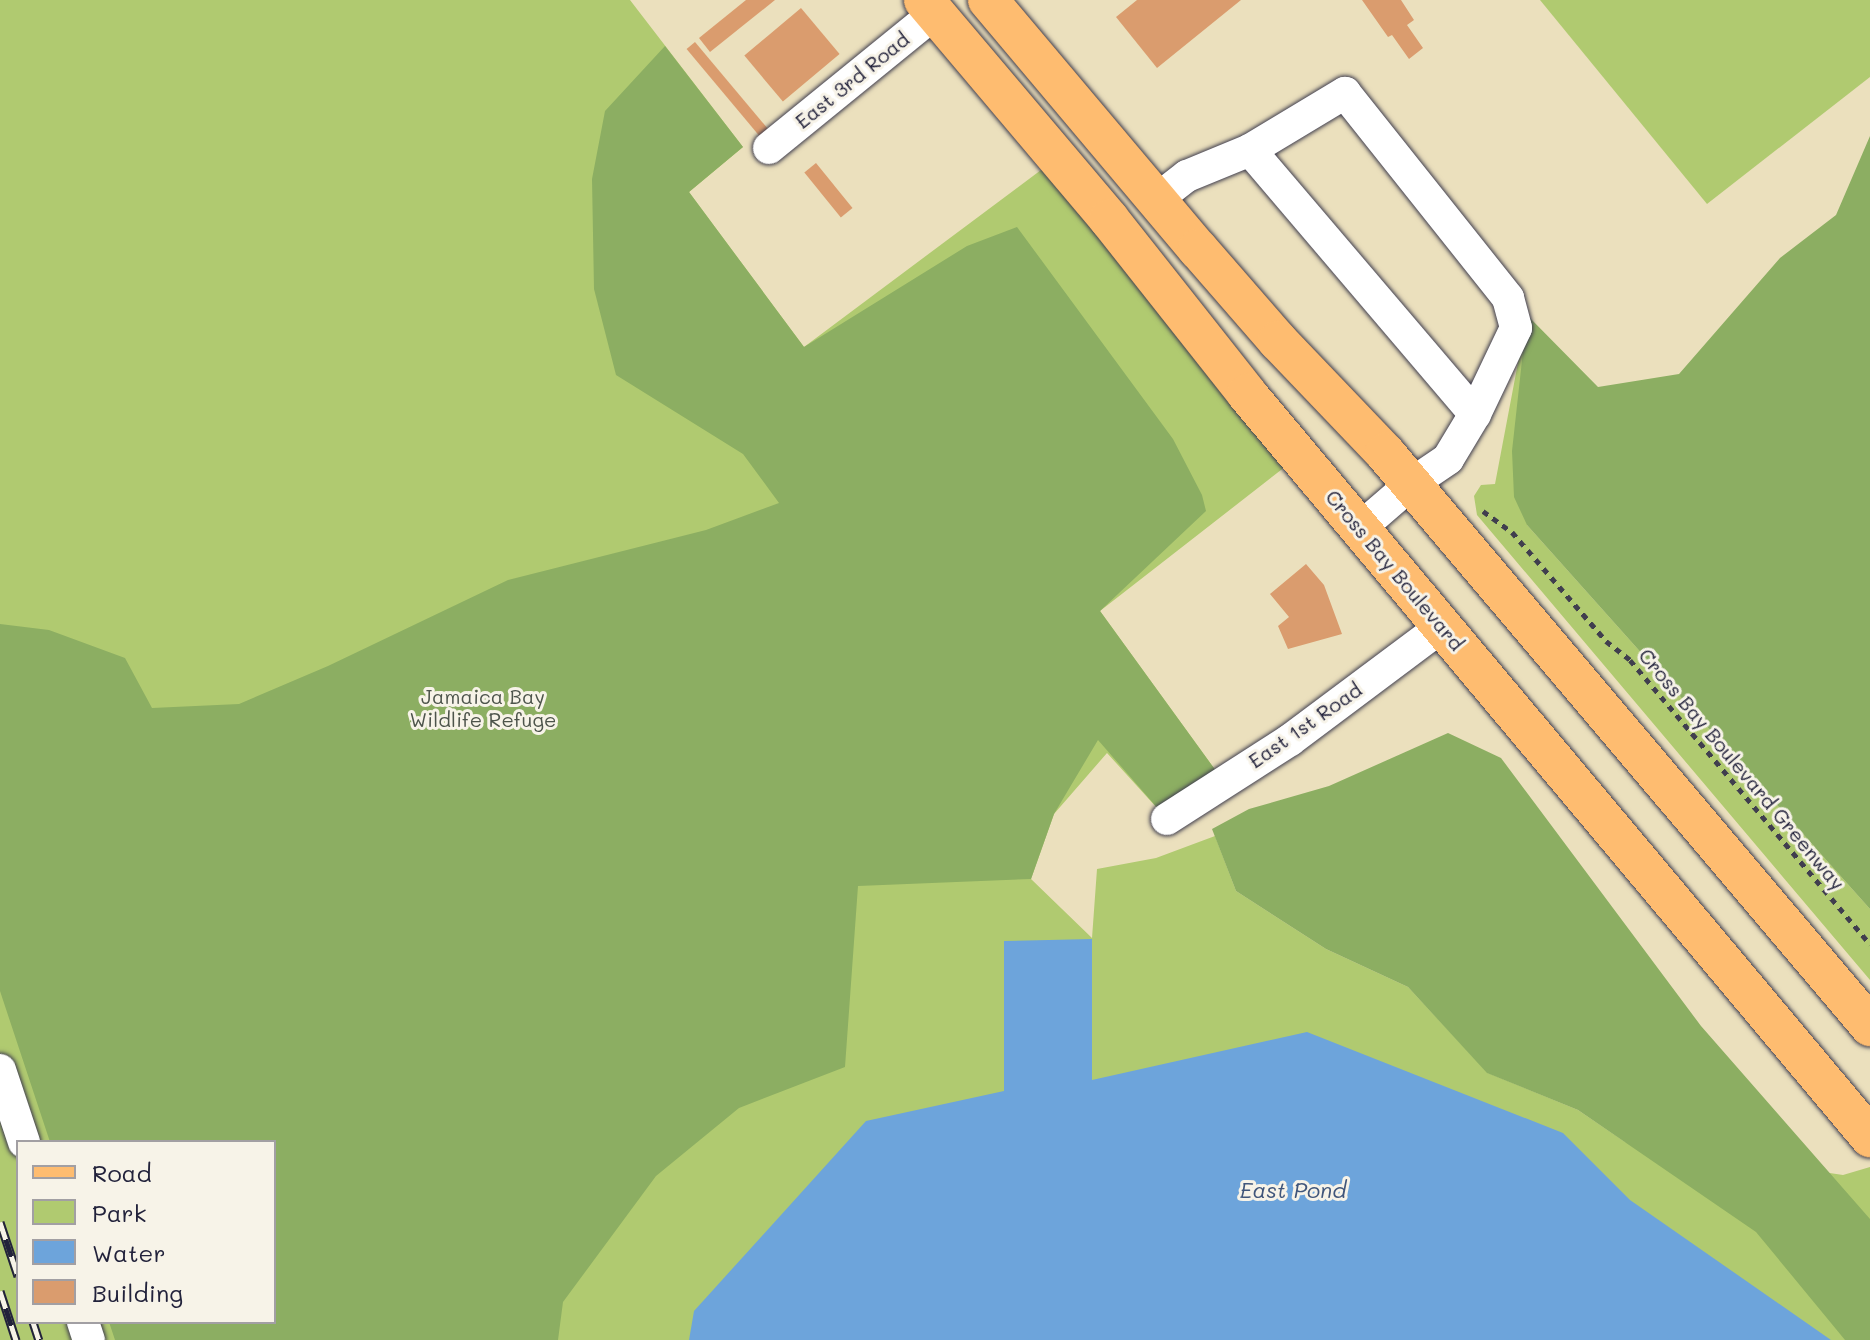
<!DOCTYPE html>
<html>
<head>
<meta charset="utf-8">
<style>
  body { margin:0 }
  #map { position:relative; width:1870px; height:1340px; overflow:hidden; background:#ebe0bd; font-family:Mali,sans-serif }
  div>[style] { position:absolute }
  .green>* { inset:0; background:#b0ca70 }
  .forest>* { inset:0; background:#8cae62 }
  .water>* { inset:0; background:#6da4db }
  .building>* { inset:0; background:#da9c6e; transform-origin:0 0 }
  .path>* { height:5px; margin-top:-2.5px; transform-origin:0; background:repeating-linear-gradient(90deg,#403e4e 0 6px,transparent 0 12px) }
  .roads { filter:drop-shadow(0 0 2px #403e4e) drop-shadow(0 0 2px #403e4e) }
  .minor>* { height:32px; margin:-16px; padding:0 16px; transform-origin:16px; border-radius:16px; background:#fff }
  .major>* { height:40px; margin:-20px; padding:0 20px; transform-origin:20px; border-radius:20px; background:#febc70 }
  .rail>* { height:9px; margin-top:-4.5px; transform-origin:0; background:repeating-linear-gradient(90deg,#f7f3e8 0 18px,#22223b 0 36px); box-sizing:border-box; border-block:2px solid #22223b }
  span { translate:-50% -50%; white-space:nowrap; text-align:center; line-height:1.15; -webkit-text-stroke:6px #f7f3e8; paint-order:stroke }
  .street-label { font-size:20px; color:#22223b }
  .park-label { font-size:20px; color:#4d544b }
  .water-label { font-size:22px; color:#40567b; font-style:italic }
  .legend { position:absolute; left:16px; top:1140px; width:260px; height:184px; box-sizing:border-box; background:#f7f3e8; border:2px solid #a29fa3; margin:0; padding:10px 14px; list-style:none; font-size:24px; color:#22223b }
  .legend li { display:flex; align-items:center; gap:16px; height:40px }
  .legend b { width:40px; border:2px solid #a29fa3 }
</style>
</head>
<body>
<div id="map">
  <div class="green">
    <div style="clip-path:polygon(evenodd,0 0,630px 0,743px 147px,689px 192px,804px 347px,1057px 158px,1299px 456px,1100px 611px,1224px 782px,1167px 819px,1107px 753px,1054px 814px,1031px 879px,1092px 938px,1097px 869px,1156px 858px,1215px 836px,1236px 891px,1326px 949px,1408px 987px,1488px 1073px,1578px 1110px,1625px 1142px,1843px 1175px,1870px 1167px,1870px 1340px,0 1340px,0 0,18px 1142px,274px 1142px,274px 1322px,18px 1322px,18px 1142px)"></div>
    <div style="clip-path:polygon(1540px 0,1870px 0,1870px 77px,1707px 204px)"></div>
    <div style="clip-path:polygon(1527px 315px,1527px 525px,1870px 909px,1870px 980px,1477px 515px,1474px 496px,1481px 485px,1495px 484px)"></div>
  </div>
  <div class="forest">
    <div style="clip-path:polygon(665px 46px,743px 147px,689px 192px,804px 347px,967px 246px,1017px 227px,1173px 439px,1202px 495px,1206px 511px,1100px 611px,1224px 782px,1167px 819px,1098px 740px,1054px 814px,1031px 879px,858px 886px,845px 1067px,739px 1108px,656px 1176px,563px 1302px,558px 1340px,115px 1340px,109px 1322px,274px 1322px,274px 1142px,50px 1142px,0 991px,0 624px,49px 630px,125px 658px,152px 708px,239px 704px,328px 666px,508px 580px,706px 530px,779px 503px,743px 454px,616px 375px,594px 289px,592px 179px,605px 111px)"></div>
    <div style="clip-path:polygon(1870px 136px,1870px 909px,1527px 525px,1514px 497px,1512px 451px,1527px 315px,1598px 387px,1679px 374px,1780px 258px,1836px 215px)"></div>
    <div style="clip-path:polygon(1448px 733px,1501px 758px,1701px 1026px,1870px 1219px,1870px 1340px,1845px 1340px,1756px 1232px,1578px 1110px,1487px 1073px,1408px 987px,1326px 949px,1236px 891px,1212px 829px,1249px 809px,1329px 786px)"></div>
  </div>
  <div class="water">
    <div style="clip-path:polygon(1092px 939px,1092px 1080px,1307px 1032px,1563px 1133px,1630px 1200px,1831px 1340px,689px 1340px,694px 1311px,866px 1121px,1004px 1091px,1004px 941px)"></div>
  </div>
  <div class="building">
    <div style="clip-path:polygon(746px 0,775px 0,710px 52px,699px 38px)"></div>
    <div style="clip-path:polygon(1137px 0,1241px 0,1157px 68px,1116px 17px)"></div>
    <div style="clip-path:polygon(1362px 0,1401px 0,1414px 20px,1407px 25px,1423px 48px,1409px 59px,1392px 35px,1388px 37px)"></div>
    <div style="left:801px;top:8px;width:60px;height:74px;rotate:50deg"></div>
    <div style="left:695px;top:42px;width:114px;height:11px;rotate:50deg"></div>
    <div style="left:816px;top:163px;width:58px;height:15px;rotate:51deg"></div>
    <div style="clip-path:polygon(1306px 564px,1324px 585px,1342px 634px,1288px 649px,1278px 626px,1289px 617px,1270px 594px)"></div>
  </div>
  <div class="path">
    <div style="left:1483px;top:511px;width:36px;rotate:36deg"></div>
    <div style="left:1512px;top:532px;width:144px;rotate:49.2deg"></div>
    <div style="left:1606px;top:641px;width:31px;rotate:38deg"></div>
    <div style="left:1630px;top:660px;width:372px;rotate:49.8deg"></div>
  </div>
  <div class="roads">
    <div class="minor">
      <div style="left:769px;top:148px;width:214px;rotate:-39.1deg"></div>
      <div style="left:1250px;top:150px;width:347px;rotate:49.6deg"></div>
      <div style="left:1156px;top:200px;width:39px;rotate:-38deg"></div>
      <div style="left:1187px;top:176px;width:68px;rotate:-22.4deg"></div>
      <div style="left:1250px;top:150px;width:111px;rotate:-31deg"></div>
      <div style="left:1345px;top:93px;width:262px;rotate:51.5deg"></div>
      <div style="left:1508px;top:298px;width:31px;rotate:75deg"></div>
      <div style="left:1516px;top:328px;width:95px;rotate:115.5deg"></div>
      <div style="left:1475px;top:414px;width:52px;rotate:121deg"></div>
      <div style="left:1448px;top:459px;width:45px;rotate:146deg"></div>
      <div style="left:1411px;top:484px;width:67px;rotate:139.2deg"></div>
      <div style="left:1167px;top:819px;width:146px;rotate:-32.7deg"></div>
      <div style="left:1290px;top:740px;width:189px;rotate:-36.8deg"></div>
      <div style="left:0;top:1070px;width:76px;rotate:71.6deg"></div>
      <div style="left:83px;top:1322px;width:19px;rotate:72deg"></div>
    </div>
    <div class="major">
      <div style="left:924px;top:0;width:287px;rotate:49.8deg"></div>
      <div style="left:1109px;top:219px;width:223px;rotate:51.7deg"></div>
      <div style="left:1247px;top:394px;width:970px;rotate:50.02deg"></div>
      <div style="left:988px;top:0;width:326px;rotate:49.9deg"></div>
      <div style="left:1198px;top:249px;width:122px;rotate:49deg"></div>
      <div style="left:1278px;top:341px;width:155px;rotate:46.3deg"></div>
      <div style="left:1385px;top:453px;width:751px;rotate:49.75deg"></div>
    </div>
  </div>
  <div class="rail">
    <div style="left:0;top:1222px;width:57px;rotate:71.6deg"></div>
    <div style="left:0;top:1291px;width:52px;rotate:71.9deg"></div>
    <div style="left:33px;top:1322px;width:19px;rotate:72deg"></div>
  </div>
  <div class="street-label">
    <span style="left:852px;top:80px;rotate:-39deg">East 3rd Road</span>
    <span style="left:1395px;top:570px;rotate:50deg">Cross Bay Boulevard</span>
    <span style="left:1305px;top:725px;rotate:-35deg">East 1st Road</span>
    <span style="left:1742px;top:769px;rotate:50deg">Cross Bay Boulevard Greenway</span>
  </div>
  <div class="park-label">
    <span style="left:483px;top:708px">Jamaica Bay<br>Wildlife Refuge</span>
  </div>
  <div class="water-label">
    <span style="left:1293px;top:1190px">East Pond</span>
  </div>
  <ul class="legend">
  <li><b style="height:10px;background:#febc70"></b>Road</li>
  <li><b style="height:22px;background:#b0ca70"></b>Park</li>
  <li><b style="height:22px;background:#6da4db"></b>Water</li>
  <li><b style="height:22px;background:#da9c6e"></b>Building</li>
  </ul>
</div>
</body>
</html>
